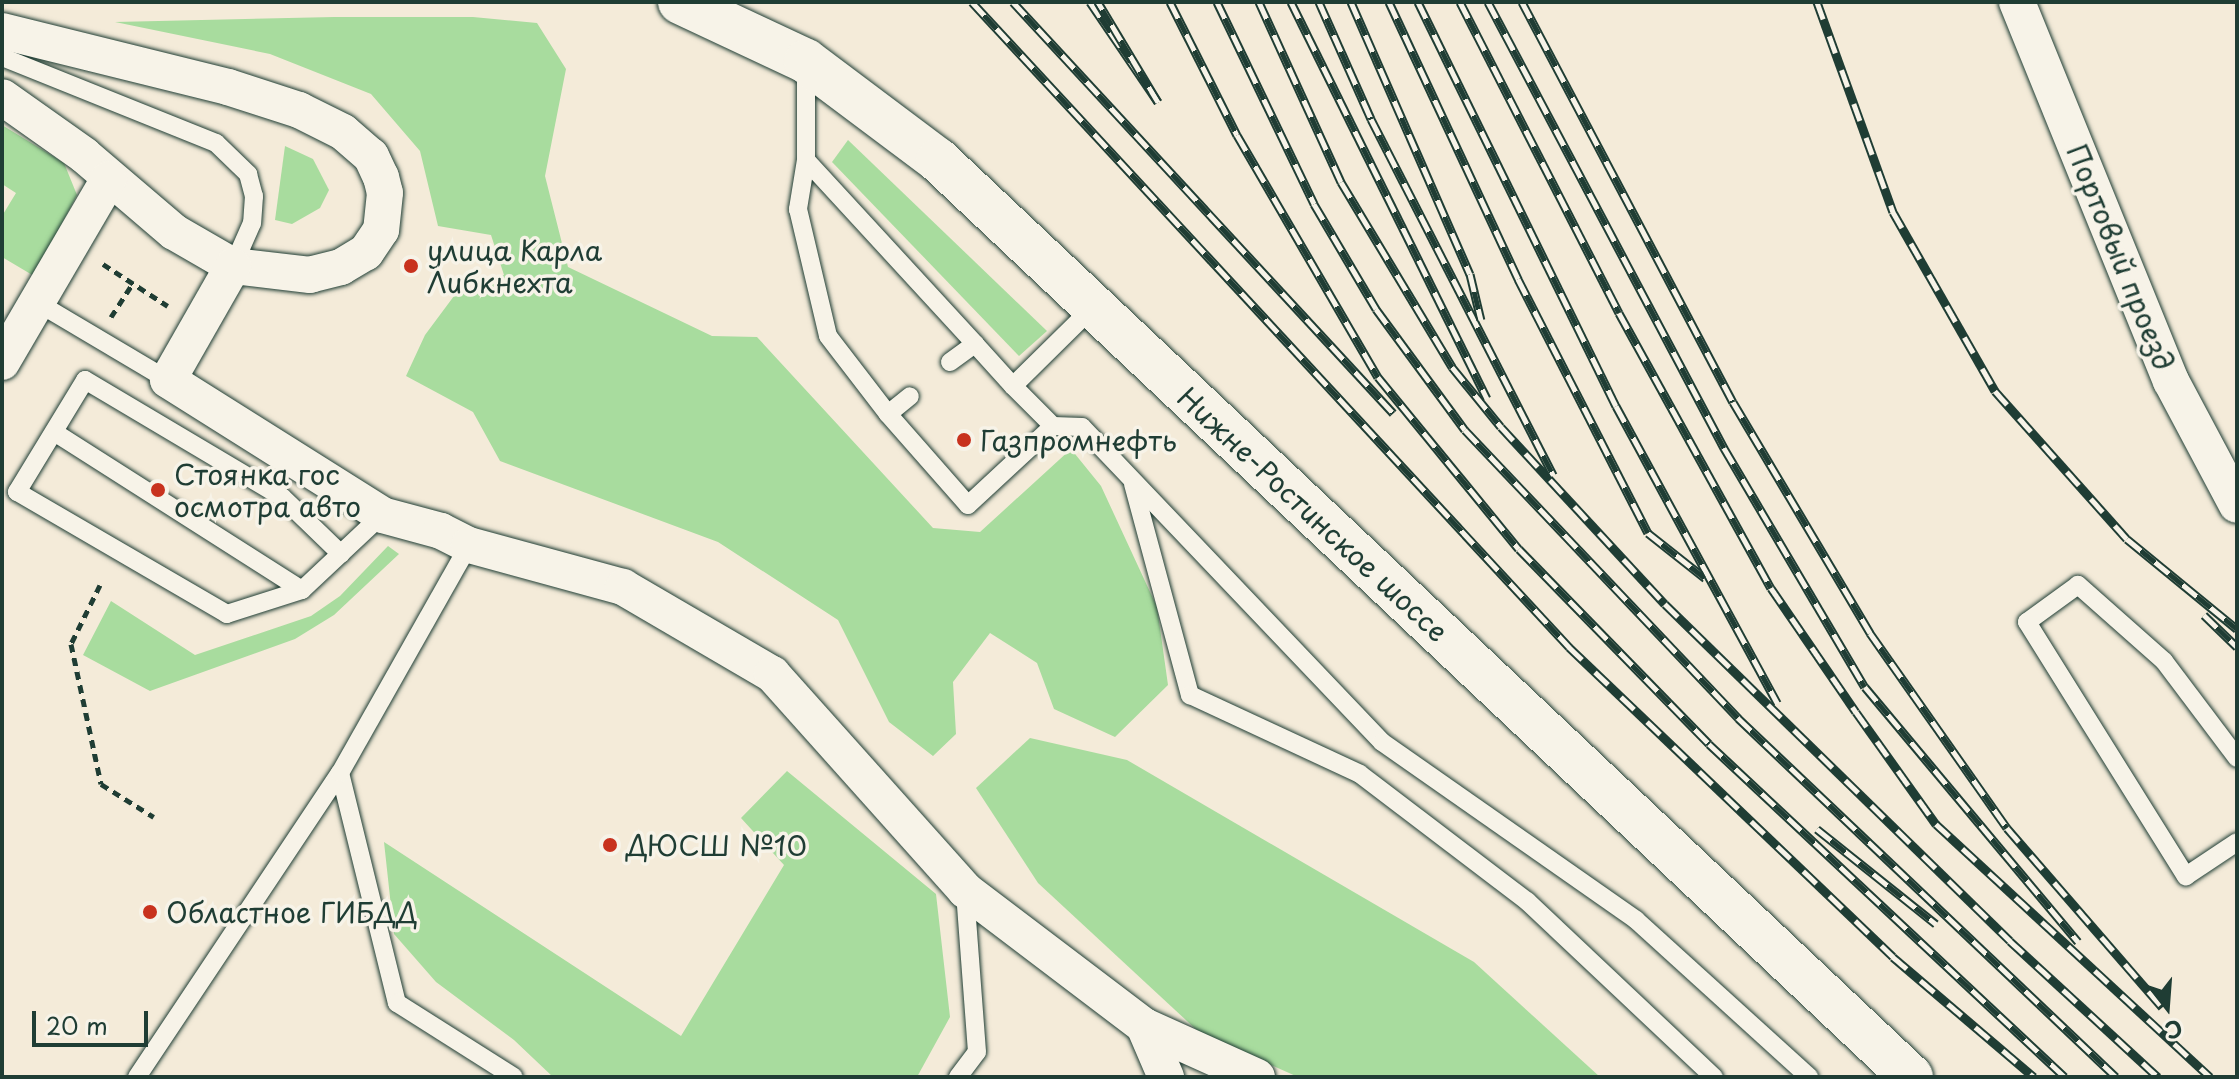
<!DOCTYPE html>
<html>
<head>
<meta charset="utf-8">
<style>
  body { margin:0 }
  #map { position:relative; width:2239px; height:1079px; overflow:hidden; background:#f4ebd9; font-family:"Playpen Sans",sans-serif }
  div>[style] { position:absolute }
  .green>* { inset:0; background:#a8dc9e }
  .path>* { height:5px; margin-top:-2.5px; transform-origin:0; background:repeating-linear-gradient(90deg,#1f3d34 0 8px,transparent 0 14px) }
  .roads { filter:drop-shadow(0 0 2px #1f3d34) drop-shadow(0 0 2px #1f3d34) }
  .lane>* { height:18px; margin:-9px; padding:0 9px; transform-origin:9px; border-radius:9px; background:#f7f3e8 }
  .street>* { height:36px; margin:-18px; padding:0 18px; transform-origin:18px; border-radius:18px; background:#f7f3e8 }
  .secondary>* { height:44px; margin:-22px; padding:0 22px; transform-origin:22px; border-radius:22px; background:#f7f3e8 }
  .rail>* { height:9px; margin-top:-4.5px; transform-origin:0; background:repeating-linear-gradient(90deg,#f7f3e8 0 18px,#1f3d34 0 36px); box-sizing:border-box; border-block:2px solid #1f3d34 }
  .dots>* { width:22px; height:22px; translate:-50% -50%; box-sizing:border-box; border:4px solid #f7f3e8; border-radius:50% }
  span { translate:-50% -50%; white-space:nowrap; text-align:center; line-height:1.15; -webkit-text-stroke:7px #f7f3e8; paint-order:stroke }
  .poi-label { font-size:28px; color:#1f3d34 }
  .left { translate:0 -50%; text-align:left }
  .street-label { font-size:28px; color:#1f3d34 }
  .frame { position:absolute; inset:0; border:4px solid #1f3d34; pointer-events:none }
  .north { position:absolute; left:2127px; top:967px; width:80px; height:80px; -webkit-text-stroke:6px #f7f3e8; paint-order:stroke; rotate:163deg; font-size:22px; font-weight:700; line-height:32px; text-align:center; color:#1f3d34 }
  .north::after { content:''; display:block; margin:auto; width:28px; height:36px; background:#1f3d34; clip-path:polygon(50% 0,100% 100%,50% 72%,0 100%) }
  .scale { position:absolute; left:32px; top:1011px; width:116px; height:36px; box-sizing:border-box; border:4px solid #1f3d34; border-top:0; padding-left:10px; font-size:24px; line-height:28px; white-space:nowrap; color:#1f3d34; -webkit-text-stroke:6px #f7f3e8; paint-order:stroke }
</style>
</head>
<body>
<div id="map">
  <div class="green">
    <div style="clip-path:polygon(334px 17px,473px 17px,537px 23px,566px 69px,545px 176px,568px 267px,712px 336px,757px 337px,933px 528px,980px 532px,1071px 449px,1101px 486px,1157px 607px,1168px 685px,1115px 737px,1054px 709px,1037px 663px,990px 633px,953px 682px,956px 734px,933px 756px,889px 722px,838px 620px,718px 542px,500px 461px,473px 412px,406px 376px,425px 335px,454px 296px,504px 275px,491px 235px,438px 226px,420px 151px,371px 94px,270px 54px,115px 22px)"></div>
    <div style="clip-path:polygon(2px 125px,64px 163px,77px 195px,34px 276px,2px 257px,2px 216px,16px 193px,2px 184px)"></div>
    <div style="clip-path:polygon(848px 140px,1047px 331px,1019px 356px,832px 162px)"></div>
    <div style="clip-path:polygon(285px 146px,313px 159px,329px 190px,320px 208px,292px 224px,275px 220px)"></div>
    <div style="clip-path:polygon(388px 546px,399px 554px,334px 615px,295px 639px,150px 691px,83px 655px,111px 601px,195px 655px,311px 616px,340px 596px)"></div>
    <div style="clip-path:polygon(1030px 738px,1127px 760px,1474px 962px,1600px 1077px,1298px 1077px,1201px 1034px,1038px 883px,976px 788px)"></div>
    <div style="clip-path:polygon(787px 771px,936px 894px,950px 1017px,917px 1077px,553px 1077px,514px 1040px,436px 982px,394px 934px,384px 842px,681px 1036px,784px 865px,741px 818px)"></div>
  </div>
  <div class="path">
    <div style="left:103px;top:264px;width:77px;rotate:32.9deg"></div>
    <div style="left:111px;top:317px;width:40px;rotate:-57.1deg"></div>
    <div style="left:100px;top:585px;width:66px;rotate:116.2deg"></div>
    <div style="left:71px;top:644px;width:143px;rotate:77.9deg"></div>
    <div style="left:101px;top:784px;width:62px;rotate:31.9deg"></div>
  </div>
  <div class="roads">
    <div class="lane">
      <div style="left:2px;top:57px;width:231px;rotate:21.9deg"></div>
      <div style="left:216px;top:143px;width:45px;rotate:44.1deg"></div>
      <div style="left:248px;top:174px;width:23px;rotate:75deg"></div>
      <div style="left:254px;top:196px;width:27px;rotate:94deg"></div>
      <div style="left:252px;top:223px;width:47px;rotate:113.8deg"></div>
      <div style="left:806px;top:64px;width:96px;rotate:90deg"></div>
      <div style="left:806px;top:160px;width:50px;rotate:99.3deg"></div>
      <div style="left:798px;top:209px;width:130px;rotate:76.7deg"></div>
      <div style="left:828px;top:336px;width:98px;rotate:52.4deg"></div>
      <div style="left:888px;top:414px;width:28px;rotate:-39deg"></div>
      <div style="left:806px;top:160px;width:250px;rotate:47.4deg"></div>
      <div style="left:40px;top:304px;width:149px;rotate:30.7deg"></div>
      <div style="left:950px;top:362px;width:31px;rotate:-36deg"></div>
      <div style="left:975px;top:344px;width:57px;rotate:47.9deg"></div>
      <div style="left:1013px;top:386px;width:112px;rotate:-44.6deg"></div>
      <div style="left:888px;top:414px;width:121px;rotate:48.7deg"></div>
      <div style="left:968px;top:505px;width:116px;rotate:-42.9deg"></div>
      <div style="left:1053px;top:426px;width:57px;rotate:-135deg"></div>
      <div style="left:1053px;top:426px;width:29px;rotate:2deg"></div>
      <div style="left:1082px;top:427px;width:435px;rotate:46.4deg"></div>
      <div style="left:1382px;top:742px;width:310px;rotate:35deg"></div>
      <div style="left:1636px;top:920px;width:234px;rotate:42.2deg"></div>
      <div style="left:54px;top:432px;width:294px;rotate:32.5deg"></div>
      <div style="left:302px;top:590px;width:110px;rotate:-43.2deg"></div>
      <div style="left:1133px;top:484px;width:219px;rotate:74.9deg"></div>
      <div style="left:1190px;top:695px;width:187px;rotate:24.9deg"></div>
      <div style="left:1360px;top:774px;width:210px;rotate:37.3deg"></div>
      <div style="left:1527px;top:901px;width:257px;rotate:43.3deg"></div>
      <div style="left:302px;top:590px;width:79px;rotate:162.3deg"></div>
      <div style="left:227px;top:614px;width:243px;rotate:-149.8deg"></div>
      <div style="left:17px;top:492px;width:131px;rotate:-58.7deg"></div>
      <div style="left:85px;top:380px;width:229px;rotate:30.7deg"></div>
      <div style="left:282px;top:497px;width:82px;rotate:44deg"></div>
      <div style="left:2237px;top:758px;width:121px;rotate:-127deg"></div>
      <div style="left:2164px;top:661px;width:115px;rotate:-138.5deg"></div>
      <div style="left:2078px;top:585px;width:63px;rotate:144deg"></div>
      <div style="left:2027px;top:622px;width:300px;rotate:58deg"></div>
      <div style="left:2186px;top:876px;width:61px;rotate:-33.7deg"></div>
      <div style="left:340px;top:773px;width:237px;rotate:76.1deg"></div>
      <div style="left:397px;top:1003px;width:138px;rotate:32.3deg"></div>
      <div style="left:137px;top:1077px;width:366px;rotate:-56.3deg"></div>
      <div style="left:340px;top:773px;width:262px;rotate:-60.5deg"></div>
      <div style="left:958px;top:1077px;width:31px;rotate:-53deg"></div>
      <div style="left:977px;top:1052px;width:159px;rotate:-94.3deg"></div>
    </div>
    <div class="street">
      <div style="left:2017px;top:2px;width:409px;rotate:67.9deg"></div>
      <div style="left:2171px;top:381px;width:140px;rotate:62deg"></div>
      <div style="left:2px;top:31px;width:233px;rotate:13.9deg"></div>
      <div style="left:228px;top:87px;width:75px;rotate:17.9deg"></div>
      <div style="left:299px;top:110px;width:49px;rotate:26.6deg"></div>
      <div style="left:343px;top:132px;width:37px;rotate:41deg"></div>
      <div style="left:371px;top:156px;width:23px;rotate:65deg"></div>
      <div style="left:381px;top:177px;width:16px;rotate:76deg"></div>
      <div style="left:385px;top:193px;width:37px;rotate:96deg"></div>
      <div style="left:381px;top:230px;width:27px;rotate:124deg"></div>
      <div style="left:366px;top:252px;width:29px;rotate:149deg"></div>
      <div style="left:341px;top:267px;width:32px;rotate:166deg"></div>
      <div style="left:310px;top:275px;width:78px;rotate:-173.3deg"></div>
      <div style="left:233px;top:266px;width:68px;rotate:-150deg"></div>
      <div style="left:174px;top:232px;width:118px;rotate:-139.5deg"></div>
      <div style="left:84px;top:155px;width:100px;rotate:-144.7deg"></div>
      <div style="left:233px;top:266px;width:131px;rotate:119.7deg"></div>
      <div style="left:168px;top:380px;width:253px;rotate:32.2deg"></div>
      <div style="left:382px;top:515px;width:61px;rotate:15.2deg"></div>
      <div style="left:441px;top:531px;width:31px;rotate:27deg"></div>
      <div style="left:469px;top:545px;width:160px;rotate:15.3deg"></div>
      <div style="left:623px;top:587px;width:173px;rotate:30.3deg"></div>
      <div style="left:772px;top:674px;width:290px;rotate:48.2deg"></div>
      <div style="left:965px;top:890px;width:225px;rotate:37.2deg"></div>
      <div style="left:1144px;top:1026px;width:56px;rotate:66.7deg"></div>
      <div style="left:2px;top:362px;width:212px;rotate:-59.7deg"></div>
      <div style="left:1144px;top:1026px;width:124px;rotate:24.3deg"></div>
    </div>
    <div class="secondary">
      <div style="left:680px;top:2px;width:139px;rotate:25.1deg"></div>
      <div style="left:806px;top:61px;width:165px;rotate:36.9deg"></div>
      <div style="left:938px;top:160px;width:1337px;rotate:43.3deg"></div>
    </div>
  </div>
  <div class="rail">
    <div style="left:972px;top:2px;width:879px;rotate:47.21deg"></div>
    <div style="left:1569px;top:647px;width:448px;rotate:43.7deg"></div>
    <div style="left:1893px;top:957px;width:185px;rotate:40.4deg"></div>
    <div style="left:1013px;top:2px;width:560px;rotate:47.24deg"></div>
    <div style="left:1090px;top:2px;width:121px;rotate:55.8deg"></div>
    <div style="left:1158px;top:102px;width:117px;rotate:-121deg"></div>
    <div style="left:1170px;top:2px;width:149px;rotate:63.3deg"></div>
    <div style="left:1237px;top:135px;width:280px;rotate:59.8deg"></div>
    <div style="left:1378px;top:377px;width:222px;rotate:50.7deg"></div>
    <div style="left:1519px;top:549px;width:272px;rotate:45.7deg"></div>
    <div style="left:1709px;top:744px;width:487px;rotate:43.1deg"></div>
    <div style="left:1217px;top:2px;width:224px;rotate:64.3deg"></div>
    <div style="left:1314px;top:204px;width:122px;rotate:59.4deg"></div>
    <div style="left:1376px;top:309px;width:150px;rotate:53.7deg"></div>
    <div style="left:1465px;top:430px;width:397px;rotate:46.5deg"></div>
    <div style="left:1738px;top:718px;width:521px;rotate:43.52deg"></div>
    <div style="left:1259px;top:2px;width:198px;rotate:65.5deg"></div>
    <div style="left:1341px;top:182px;width:216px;rotate:59deg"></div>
    <div style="left:1452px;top:367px;width:77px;rotate:50.8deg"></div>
    <div style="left:1501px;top:427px;width:241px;rotate:47.2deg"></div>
    <div style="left:1665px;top:604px;width:482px;rotate:44.3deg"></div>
    <div style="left:2010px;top:941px;width:201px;rotate:42.6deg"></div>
    <div style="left:1291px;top:2px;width:442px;rotate:63.7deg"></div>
    <div style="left:1319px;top:2px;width:128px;rotate:66deg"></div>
    <div style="left:1371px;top:119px;width:400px;rotate:62.9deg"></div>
    <div style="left:1351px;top:2px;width:297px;rotate:66.4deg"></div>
    <div style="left:1470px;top:274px;width:47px;rotate:76.6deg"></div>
    <div style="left:1389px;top:2px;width:306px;rotate:65deg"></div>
    <div style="left:1518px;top:279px;width:285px;rotate:62.9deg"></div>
    <div style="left:1648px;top:533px;width:73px;rotate:38.3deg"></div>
    <div style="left:1418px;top:2px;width:450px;rotate:63.9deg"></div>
    <div style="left:1616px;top:406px;width:338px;rotate:61.5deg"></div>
    <div style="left:1460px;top:2px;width:349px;rotate:62.9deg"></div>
    <div style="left:1619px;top:313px;width:314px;rotate:61.1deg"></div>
    <div style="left:1771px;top:588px;width:150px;rotate:55.6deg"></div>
    <div style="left:1856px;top:712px;width:138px;rotate:54.5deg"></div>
    <div style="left:1936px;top:824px;width:373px;rotate:42.7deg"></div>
    <div style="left:1488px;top:2px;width:505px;rotate:62.11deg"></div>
    <div style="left:1724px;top:448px;width:277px;rotate:59.5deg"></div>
    <div style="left:1865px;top:687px;width:332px;rotate:50.1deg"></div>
    <div style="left:1522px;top:2px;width:452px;rotate:62.2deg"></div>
    <div style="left:1733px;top:402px;width:269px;rotate:59.3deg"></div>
    <div style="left:1870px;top:633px;width:238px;rotate:54.9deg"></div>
    <div style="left:2007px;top:828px;width:237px;rotate:49.1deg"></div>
    <div style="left:1817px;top:2px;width:223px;rotate:70.1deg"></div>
    <div style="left:1893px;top:212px;width:206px;rotate:60.3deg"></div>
    <div style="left:1995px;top:391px;width:198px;rotate:48.3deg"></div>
    <div style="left:2127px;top:539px;width:142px;rotate:39.3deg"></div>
    <div style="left:2204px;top:615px;width:46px;rotate:44.1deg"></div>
    <div style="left:1817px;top:829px;width:152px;rotate:38.6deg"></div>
  </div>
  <div class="dots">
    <div style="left:411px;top:266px;background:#c8321e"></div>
    <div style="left:964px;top:440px;background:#c8321e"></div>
    <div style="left:158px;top:490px;background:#c8321e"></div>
    <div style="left:610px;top:845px;background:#c8321e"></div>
    <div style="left:150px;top:912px;background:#c8321e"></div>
  </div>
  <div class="poi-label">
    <span class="left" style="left:427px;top:266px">улица Карла<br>Либкнехта</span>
    <span class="left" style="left:980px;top:440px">Газпромнефть</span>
    <span class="left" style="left:174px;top:490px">Стоянка гос<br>осмотра авто</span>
    <span class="left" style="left:626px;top:845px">ДЮСШ №10</span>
    <span class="left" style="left:166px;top:912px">Областное ГИБДД</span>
  </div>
  <div class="street-label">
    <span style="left:2121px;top:257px;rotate:68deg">Портовый проезд</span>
    <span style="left:1313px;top:514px;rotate:43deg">Нижне-Ростинское шоссе</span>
  </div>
  <div class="frame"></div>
  <div class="north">С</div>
  <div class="scale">20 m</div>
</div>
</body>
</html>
